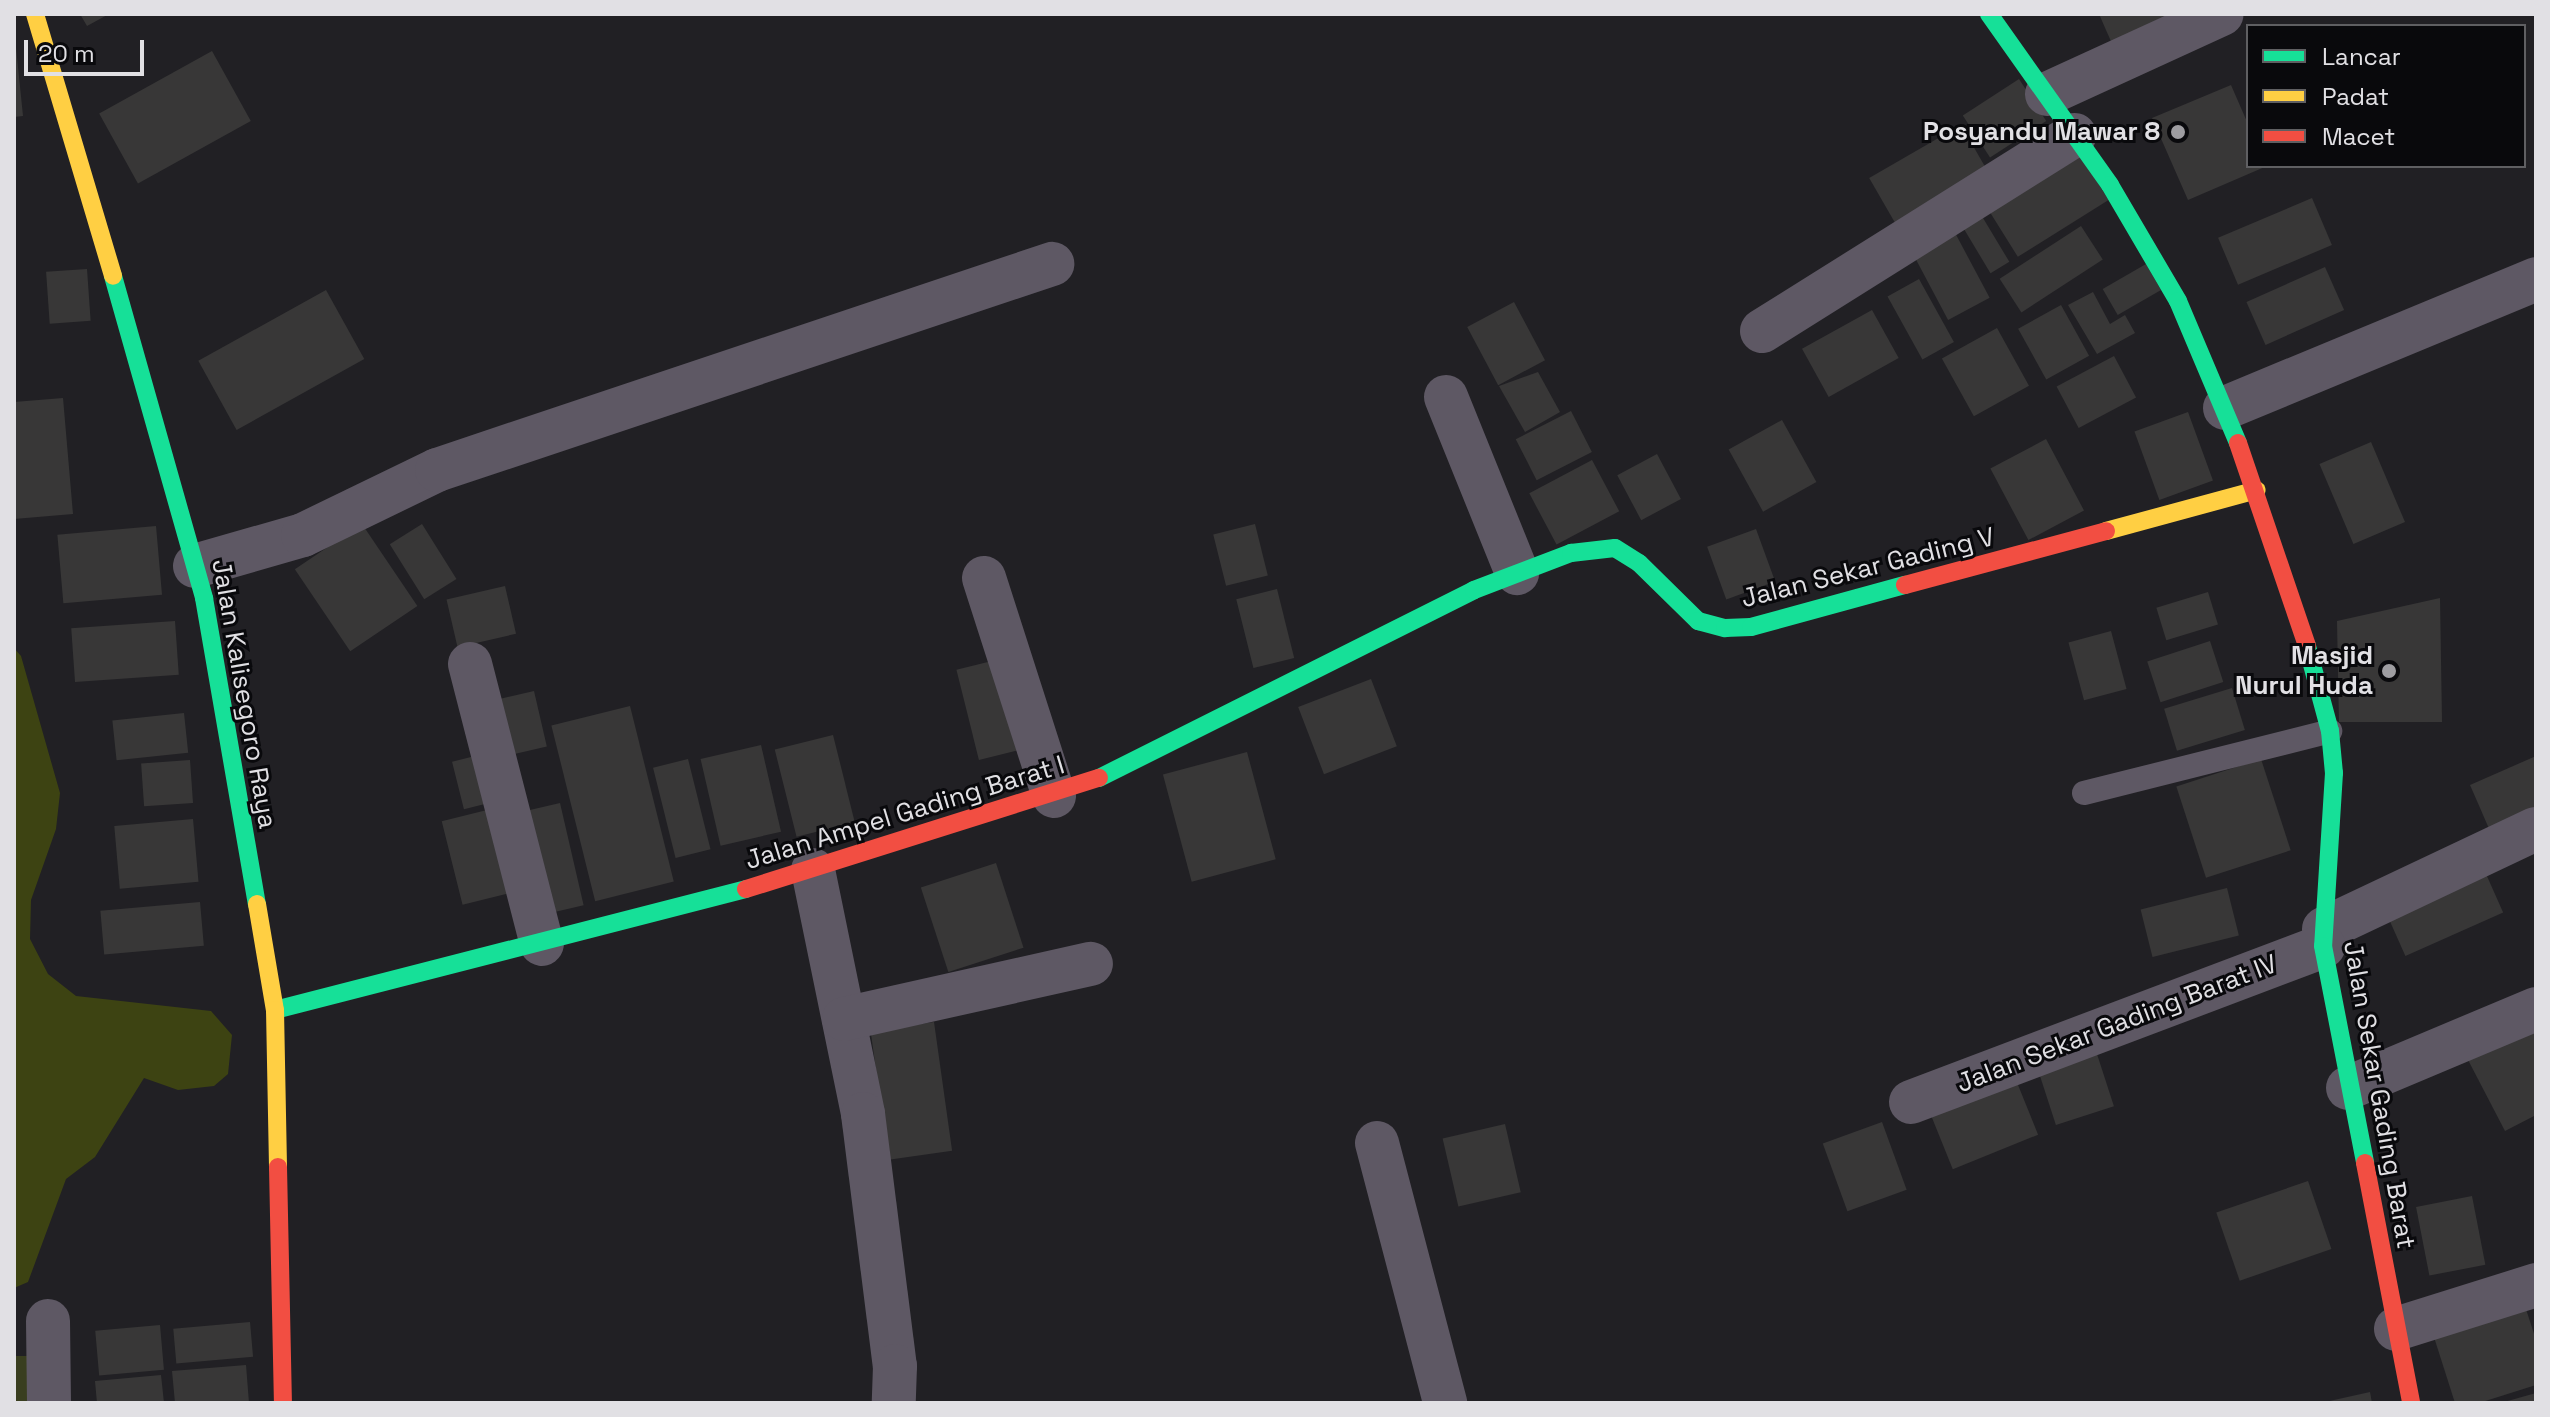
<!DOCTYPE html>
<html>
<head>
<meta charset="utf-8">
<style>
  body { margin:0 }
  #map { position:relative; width:2550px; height:1417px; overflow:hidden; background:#212024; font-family:"Space Grotesk",sans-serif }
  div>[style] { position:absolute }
  .green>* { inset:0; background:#393e1f; transform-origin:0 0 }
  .forest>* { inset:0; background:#3d4312 }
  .building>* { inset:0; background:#383737; transform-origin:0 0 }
  .lane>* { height:24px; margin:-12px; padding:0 12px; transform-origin:12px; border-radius:12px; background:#5e5864 }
  .street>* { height:44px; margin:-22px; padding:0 22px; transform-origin:22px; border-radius:22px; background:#5e5864 }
  .fast>* { height:18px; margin:-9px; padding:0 9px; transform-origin:9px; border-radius:9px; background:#16e098 }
  .slow>* { height:18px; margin:-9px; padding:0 9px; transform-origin:9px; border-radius:9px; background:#ffcf43 }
  .jam>* { height:18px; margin:-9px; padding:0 9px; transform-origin:9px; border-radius:9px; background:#f24e42 }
  .dots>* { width:22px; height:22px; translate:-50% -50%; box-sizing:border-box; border:4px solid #09090c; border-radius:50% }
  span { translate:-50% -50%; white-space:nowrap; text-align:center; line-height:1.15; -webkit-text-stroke:6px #09090c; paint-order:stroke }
  .poi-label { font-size:26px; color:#e1e0e4; font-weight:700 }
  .right { translate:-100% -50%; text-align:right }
  .street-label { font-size:26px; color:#e1e0e4 }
  .frame { position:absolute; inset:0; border:16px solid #e1e0e4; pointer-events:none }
  .legend { position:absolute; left:2246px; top:24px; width:280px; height:144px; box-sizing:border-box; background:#09090c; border:2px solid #5f5f62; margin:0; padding:10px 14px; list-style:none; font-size:24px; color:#e1e0e4 }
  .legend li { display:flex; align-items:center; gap:16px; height:40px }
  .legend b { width:40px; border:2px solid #5f5f62 }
  .scale { position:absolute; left:24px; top:40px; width:120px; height:36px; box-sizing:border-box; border:4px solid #e1e0e4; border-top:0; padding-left:10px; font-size:24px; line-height:28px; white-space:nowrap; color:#e1e0e4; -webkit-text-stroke:6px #09090c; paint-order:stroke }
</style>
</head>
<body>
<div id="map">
  <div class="green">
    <div style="left:14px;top:1356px;width:29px;height:47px"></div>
  </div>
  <div class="forest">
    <div style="clip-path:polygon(14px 648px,21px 656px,60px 793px,56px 829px,31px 900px,30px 939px,48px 974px,76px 996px,211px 1011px,232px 1035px,228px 1074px,214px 1086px,178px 1090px,144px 1078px,95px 1157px,66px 1179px,28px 1282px,14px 1288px)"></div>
  </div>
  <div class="building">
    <div style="clip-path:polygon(80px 14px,109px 14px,87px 26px)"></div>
    <div style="clip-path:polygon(2099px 14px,2202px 14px,2117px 55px)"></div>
    <div style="clip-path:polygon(14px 28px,23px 116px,14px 117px)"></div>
    <div style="left:212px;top:51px;width:80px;height:129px;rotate:61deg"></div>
    <div style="left:2019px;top:79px;width:50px;height:67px;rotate:57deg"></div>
    <div style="clip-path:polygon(2231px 85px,2248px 124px,2248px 166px,2267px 166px,2188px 200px,2152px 118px)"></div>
    <div style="left:1961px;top:125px;width:64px;height:106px;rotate:60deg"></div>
    <div style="left:2081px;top:156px;width:52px;height:107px;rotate:58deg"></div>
    <div style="left:2312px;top:198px;width:51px;height:102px;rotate:67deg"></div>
    <div style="left:1980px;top:213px;width:57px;height:22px;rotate:59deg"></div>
    <div style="left:2081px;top:226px;width:40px;height:97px;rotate:57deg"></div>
    <div style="left:1953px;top:229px;width:78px;height:47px;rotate:62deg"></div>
    <div style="left:2146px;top:264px;width:30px;height:50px;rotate:60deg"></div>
    <div style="left:2325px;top:267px;width:47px;height:86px;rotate:66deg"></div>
    <div style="left:87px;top:269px;width:52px;height:41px;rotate:86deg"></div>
    <div style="left:1919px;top:279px;width:72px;height:36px;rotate:61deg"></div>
    <div style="left:326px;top:290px;width:79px;height:146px;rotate:61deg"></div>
    <div style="clip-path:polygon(2093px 292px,2110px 324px,2125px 315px,2135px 333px,2097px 354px,2068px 305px)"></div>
    <div style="left:1514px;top:302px;width:66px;height:53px;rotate:62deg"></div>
    <div style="left:2061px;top:305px;width:58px;height:49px;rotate:61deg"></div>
    <div style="left:1872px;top:310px;width:55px;height:80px;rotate:61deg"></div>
    <div style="left:1997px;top:328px;width:66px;height:63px;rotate:61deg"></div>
    <div style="left:2114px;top:356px;width:47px;height:65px;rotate:62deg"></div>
    <div style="clip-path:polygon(1538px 372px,1560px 412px,1525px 432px,1499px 386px)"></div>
    <div style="clip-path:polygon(63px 398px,73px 514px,14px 519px,14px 402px)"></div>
    <div style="left:1571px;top:411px;width:46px;height:62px;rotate:63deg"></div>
    <div style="left:2188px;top:412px;width:73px;height:57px;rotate:70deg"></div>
    <div style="left:1782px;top:420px;width:71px;height:61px;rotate:61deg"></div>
    <div style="left:2046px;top:439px;width:81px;height:63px;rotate:62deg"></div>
    <div style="left:2371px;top:442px;width:87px;height:56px;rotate:67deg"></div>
    <div style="left:1657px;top:454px;width:51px;height:45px;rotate:62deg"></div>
    <div style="left:1592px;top:460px;width:58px;height:71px;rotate:62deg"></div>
    <div style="left:362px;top:524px;width:99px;height:81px;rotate:56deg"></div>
    <div style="left:422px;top:524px;width:65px;height:38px;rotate:58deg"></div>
    <div style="left:1255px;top:524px;width:53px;height:43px;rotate:76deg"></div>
    <div style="left:156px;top:526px;width:69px;height:99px;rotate:85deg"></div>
    <div style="left:1756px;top:529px;width:56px;height:52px;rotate:70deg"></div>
    <div style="left:505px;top:586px;width:49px;height:60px;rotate:77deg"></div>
    <div style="left:1277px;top:589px;width:71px;height:42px;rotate:76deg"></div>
    <div style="left:2208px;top:592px;width:34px;height:54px;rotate:73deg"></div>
    <div style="clip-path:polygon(2440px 598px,2442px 722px,2339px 722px,2337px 621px)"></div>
    <div style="left:175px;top:621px;width:54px;height:104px;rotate:86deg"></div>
    <div style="left:2111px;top:631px;width:60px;height:44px;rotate:75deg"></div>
    <div style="left:2210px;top:641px;width:43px;height:66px;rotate:72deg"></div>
    <div style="left:1004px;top:658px;width:93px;height:49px;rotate:76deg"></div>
    <div style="left:1371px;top:679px;width:72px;height:78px;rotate:69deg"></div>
    <div style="left:2232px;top:688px;width:44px;height:71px;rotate:73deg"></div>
    <div style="left:534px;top:691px;width:57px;height:42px;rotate:77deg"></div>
    <div style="left:630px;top:706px;width:181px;height:81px;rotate:76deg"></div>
    <div style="left:184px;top:713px;width:40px;height:72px;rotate:84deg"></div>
    <div style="left:833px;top:735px;width:90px;height:60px;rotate:76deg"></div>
    <div style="left:761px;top:745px;width:89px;height:62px;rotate:77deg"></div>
    <div style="left:1247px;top:752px;width:111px;height:87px;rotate:75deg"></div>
    <div style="left:487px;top:753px;width:49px;height:36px;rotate:76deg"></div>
    <div style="clip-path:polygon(2536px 756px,2536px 822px,2494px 840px,2470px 785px)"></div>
    <div style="left:688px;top:759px;width:93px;height:36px;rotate:76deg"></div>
    <div style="left:2261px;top:759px;width:96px;height:89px;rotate:72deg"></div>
    <div style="left:190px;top:760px;width:43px;height:49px;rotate:86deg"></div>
    <div style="left:560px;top:803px;width:105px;height:32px;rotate:77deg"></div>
    <div style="left:499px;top:807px;width:86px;height:59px;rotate:76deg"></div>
    <div style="left:193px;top:819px;width:63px;height:79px;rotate:85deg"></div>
    <div style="left:996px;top:863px;width:89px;height:79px;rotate:72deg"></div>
    <div style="left:2482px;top:865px;width:52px;height:107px;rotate:66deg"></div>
    <div style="left:2227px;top:888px;width:49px;height:89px;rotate:76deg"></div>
    <div style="left:200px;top:902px;width:44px;height:100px;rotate:85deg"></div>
    <div style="clip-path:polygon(2536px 1019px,2536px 1115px,2505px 1131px,2466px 1056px)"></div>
    <div style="left:934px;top:1022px;width:130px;height:64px;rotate:82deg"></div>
    <div style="left:2096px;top:1051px;width:58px;height:61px;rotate:72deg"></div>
    <div style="left:2016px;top:1080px;width:59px;height:92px;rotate:68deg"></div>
    <div style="left:1882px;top:1122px;width:72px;height:63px;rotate:70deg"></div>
    <div style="left:1505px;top:1124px;width:70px;height:64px;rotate:77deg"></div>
    <div style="left:2308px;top:1181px;width:72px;height:97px;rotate:71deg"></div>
    <div style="left:2472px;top:1196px;width:70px;height:57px;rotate:79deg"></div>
    <div style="clip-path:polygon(2525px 1306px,2536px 1340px,2536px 1385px,2479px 1403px,2455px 1403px,2433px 1334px)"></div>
    <div style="left:250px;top:1322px;width:35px;height:77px;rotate:85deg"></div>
    <div style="left:160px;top:1325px;width:45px;height:65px;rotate:85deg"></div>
    <div style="clip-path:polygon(246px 1365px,249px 1403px,175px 1403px,172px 1371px)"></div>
    <div style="clip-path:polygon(161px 1375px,164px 1403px,97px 1403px,95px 1381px)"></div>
    <div style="clip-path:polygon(2370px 1392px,2372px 1403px,2325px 1403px,2325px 1402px)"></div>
    <div style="clip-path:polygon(2536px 1393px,2536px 1403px,2504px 1403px,2504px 1402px)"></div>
  </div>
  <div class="lane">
    <div style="left:2084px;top:793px;width:254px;rotate:-14.1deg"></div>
  </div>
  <div class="street">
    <div style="left:2047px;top:94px;width:192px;rotate:-24.6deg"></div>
    <div style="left:1762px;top:331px;width:369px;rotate:-32.1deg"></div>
    <div style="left:1446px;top:397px;width:190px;rotate:68deg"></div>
    <div style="left:2225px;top:408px;width:337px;rotate:-22.5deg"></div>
    <div style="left:195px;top:566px;width:112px;rotate:-16deg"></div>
    <div style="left:303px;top:535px;width:149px;rotate:-25.9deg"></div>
    <div style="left:437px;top:470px;width:649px;rotate:-18.52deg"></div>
    <div style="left:984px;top:578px;width:229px;rotate:72.2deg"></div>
    <div style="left:470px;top:664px;width:289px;rotate:75.6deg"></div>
    <div style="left:813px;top:870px;width:249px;rotate:78.4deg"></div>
    <div style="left:863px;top:1114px;width:254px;rotate:82.8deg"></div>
    <div style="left:895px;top:1366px;width:37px;rotate:92deg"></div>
    <div style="left:2324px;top:929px;width:234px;rotate:-25.3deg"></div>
    <div style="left:844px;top:1019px;width:253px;rotate:-12.6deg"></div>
    <div style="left:2348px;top:1088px;width:204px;rotate:-22.8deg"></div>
    <div style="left:1911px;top:1102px;width:441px;rotate:-20.7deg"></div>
    <div style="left:1377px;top:1143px;width:269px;rotate:75.3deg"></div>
    <div style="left:48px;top:1321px;width:82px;rotate:89.3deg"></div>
    <div style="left:2396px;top:1329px;width:147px;rotate:-17.4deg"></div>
  </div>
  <div class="fast">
    <div style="left:1989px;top:14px;width:209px;rotate:54.7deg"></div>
    <div style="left:2110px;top:185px;width:134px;rotate:59.6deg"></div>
    <div style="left:2178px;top:301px;width:154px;rotate:67.1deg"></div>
    <div style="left:113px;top:276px;width:335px;rotate:74.2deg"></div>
    <div style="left:204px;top:598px;width:311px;rotate:80.2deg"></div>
    <div style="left:2307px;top:646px;width:88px;rotate:74.9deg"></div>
    <div style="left:2330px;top:731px;width:42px;rotate:84.6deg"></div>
    <div style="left:2334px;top:773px;width:173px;rotate:93.6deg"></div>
    <div style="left:2323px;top:946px;width:221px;rotate:79deg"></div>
    <div style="left:1099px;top:778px;width:419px;rotate:-26.6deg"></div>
    <div style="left:1474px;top:590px;width:104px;rotate:-20.9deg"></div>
    <div style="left:1571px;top:553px;width:44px;rotate:-6.5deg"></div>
    <div style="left:1615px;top:548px;width:28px;rotate:32deg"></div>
    <div style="left:1639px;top:563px;width:83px;rotate:44.5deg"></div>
    <div style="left:1698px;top:621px;width:28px;rotate:15deg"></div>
    <div style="left:1725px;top:628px;width:26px;rotate:-2deg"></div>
    <div style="left:1751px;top:627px;width:160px;rotate:-15.3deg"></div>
    <div style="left:275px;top:1010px;width:486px;rotate:-14.4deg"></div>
  </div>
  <div class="slow">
    <div style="left:35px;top:14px;width:273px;rotate:73.4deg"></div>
    <div style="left:2106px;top:531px;width:156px;rotate:-15.2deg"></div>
    <div style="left:257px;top:904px;width:108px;rotate:80.4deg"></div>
    <div style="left:275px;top:1010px;width:157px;rotate:88.9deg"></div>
  </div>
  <div class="jam">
    <div style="left:2238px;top:443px;width:214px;rotate:71.2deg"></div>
    <div style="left:1905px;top:585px;width:208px;rotate:-15deg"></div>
    <div style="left:746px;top:889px;width:370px;rotate:-17.5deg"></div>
    <div style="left:2365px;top:1163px;width:244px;rotate:79.1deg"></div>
    <div style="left:278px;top:1167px;width:236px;rotate:88.8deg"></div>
  </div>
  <div class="dots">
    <div style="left:2178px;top:132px;background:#9e9da1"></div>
    <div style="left:2389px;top:671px;background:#9e9da1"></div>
  </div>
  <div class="poi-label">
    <span class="right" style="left:2160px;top:132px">Posyandu Mawar 8</span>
    <span class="right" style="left:2373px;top:671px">Masjid<br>Nurul Huda</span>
  </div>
  <div class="street-label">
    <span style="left:1868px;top:568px;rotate:-14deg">Jalan Sekar Gading V</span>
    <span style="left:244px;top:694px;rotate:80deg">Jalan Kalisegoro Raya</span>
    <span style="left:905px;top:813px;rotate:-17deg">Jalan Ampel Gading Barat I</span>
    <span style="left:2117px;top:1024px;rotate:-21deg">Jalan Sekar Gading Barat IV</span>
    <span style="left:2379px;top:1095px;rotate:80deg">Jalan Sekar Gading Barat</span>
  </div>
  <div class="frame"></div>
  <ul class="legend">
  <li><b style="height:10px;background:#16e098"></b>Lancar</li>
  <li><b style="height:10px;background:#ffcf43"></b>Padat</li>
  <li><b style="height:10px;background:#f24e42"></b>Macet</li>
  </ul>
  <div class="scale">20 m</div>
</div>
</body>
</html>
